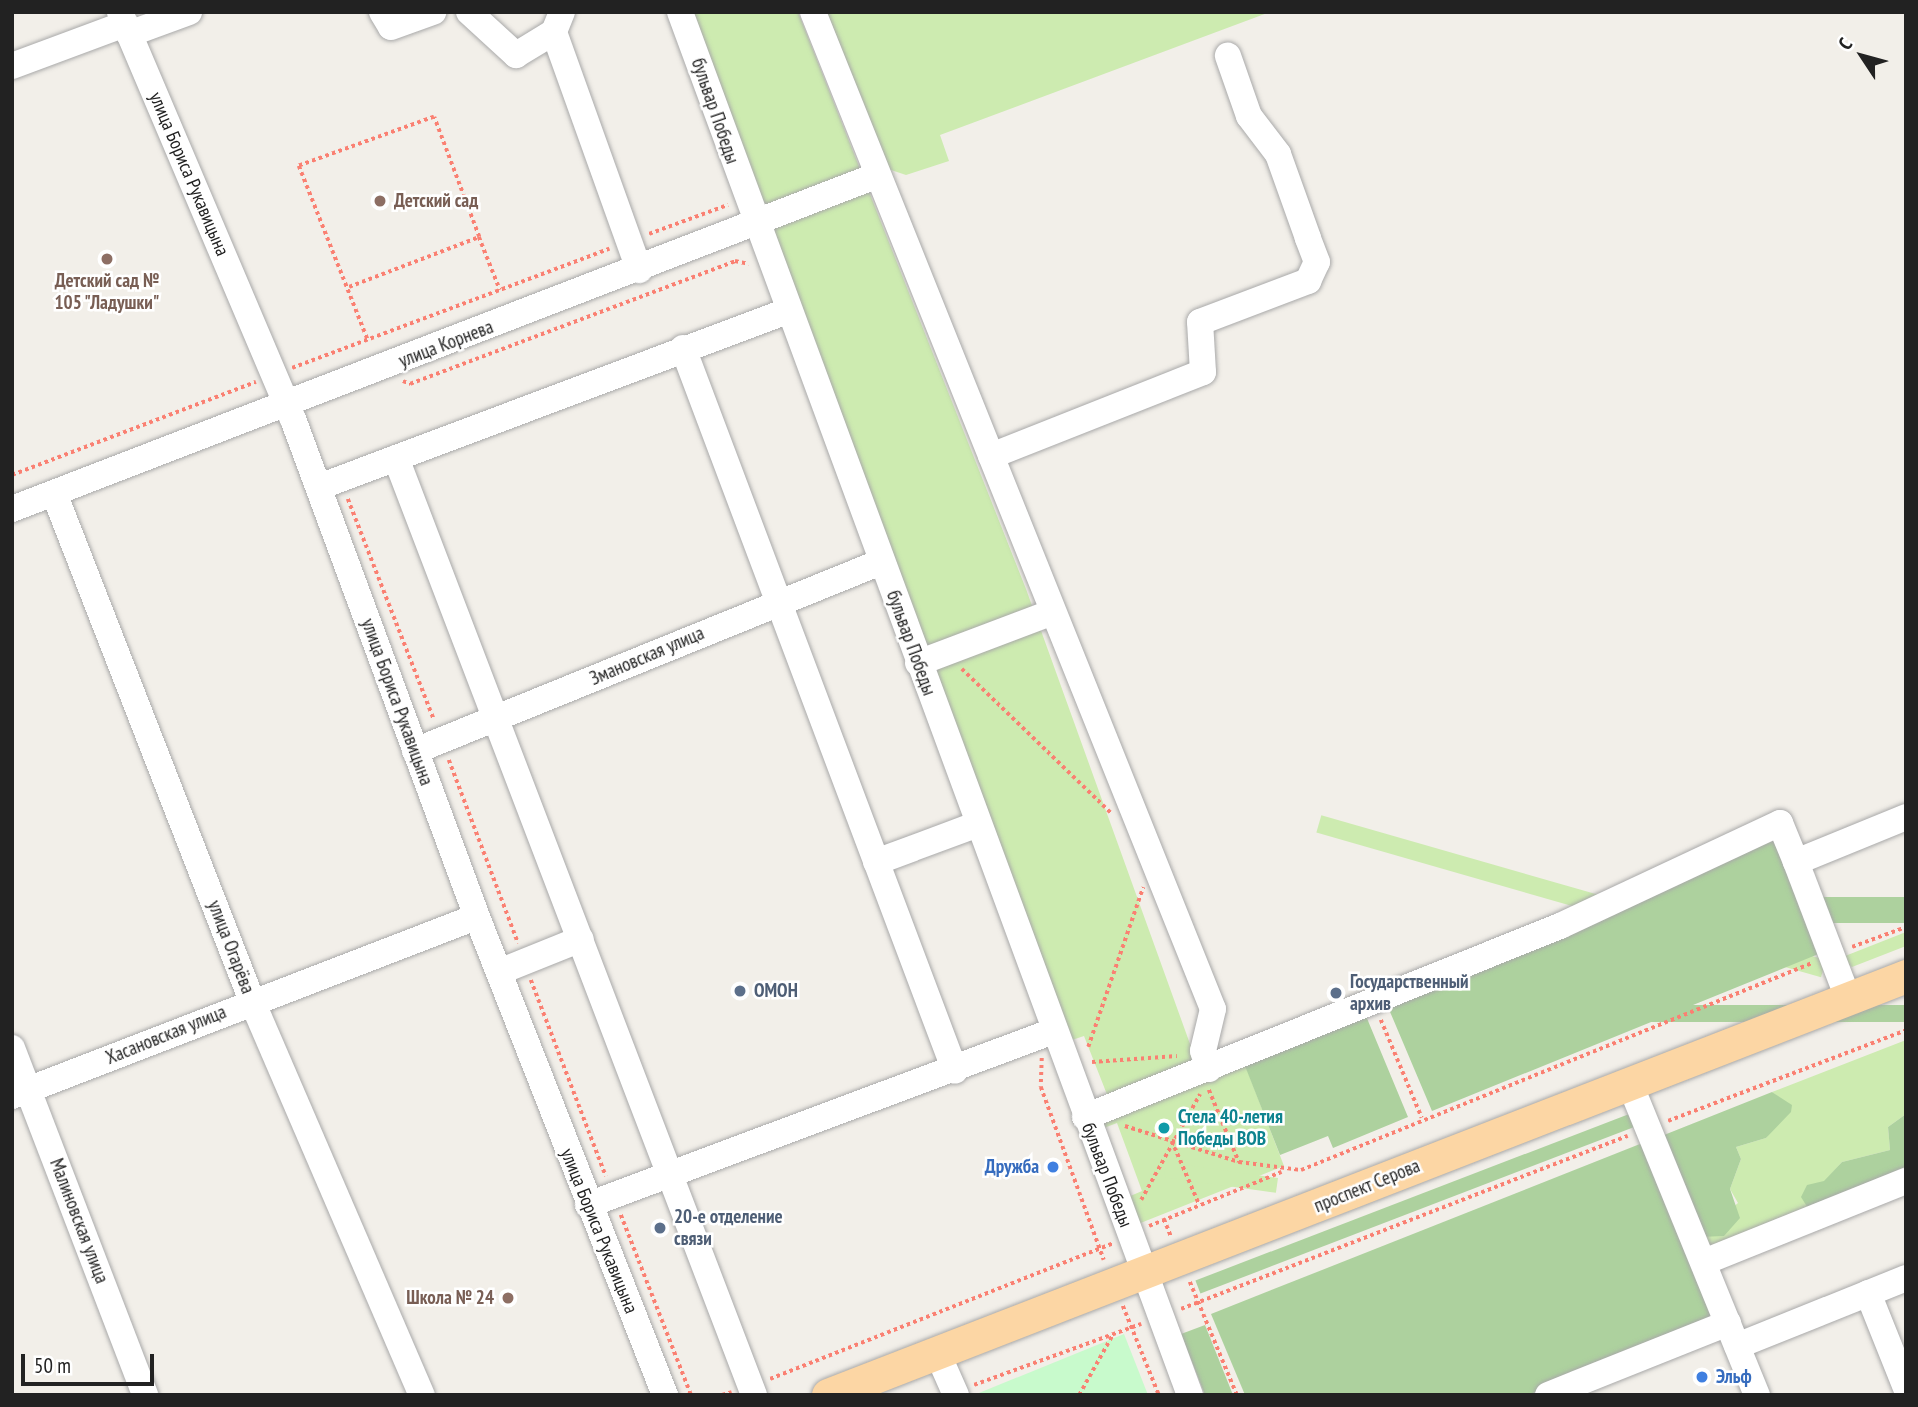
<!DOCTYPE html>
<html>
<head>
<meta charset="utf-8">
<style>
  body { margin:0 }
  #map { position:relative; width:1918px; height:1407px; overflow:hidden; background:#f2efe9; font-family:"PT Sans Narrow",sans-serif }
  div>[style] { position:absolute }
  .grass>* { inset:0; background:#cdebb0; transform-origin:0 0 }
  .forest>* { inset:0; background:#add19e; transform-origin:0 0 }
  .park>* { inset:0; background:#c8facc }
  .path>* { height:3.5px; margin-top:-1.75px; transform-origin:0; background:repeating-linear-gradient(90deg,#fa8072 0 3.5px,transparent 0 7px) }
  .roads { filter:drop-shadow(0 0 2px #a9a9a9) drop-shadow(0 0 2px #a9a9a9) }
  .minor>* { height:26px; margin:-13px; padding:0 13px; transform-origin:13px; border-radius:13px; background:#fff }
  .major>* { height:33px; margin:-16.5px; padding:0 16.5px; transform-origin:16.5px; border-radius:16.5px; background:#fcd6a4 }
  .dots>* { width:19px; height:19px; translate:-50% -50%; box-sizing:border-box; border:4px solid #fff; border-radius:50% }
  span { translate:-50% -50%; white-space:nowrap; text-align:center; line-height:1.15; -webkit-text-stroke:5px #fff; paint-order:stroke }
  .street-label { font-size:19px; color:#222 }
  .education-label { font-size:19px; color:#785e54; font-weight:700 }
  .left { translate:0 -50%; text-align:left }
  .right { translate:-100% -50%; text-align:right }
  .service-label { font-size:19px; color:#4e5e75; font-weight:700 }
  .culture-label { font-size:19px; color:#0d838f; font-weight:700 }
  .shop-label { font-size:19px; color:#366cbe; font-weight:700 }
  .frame { position:absolute; inset:0; border:14px solid #222; pointer-events:none }
  .north { position:absolute; left:1827px; top:21px; width:70px; height:70px; -webkit-text-stroke:5px #fff; paint-order:stroke; rotate:306deg; font-size:19px; font-weight:700; line-height:28px; text-align:center; color:#222 }
  .north::after { content:''; display:block; margin:auto; width:24px; height:32px; background:#222; clip-path:polygon(50% 0,100% 100%,50% 72%,0 100%) }
  .scale { position:absolute; left:21px; top:1354px; width:133px; height:32px; box-sizing:border-box; border:4px solid #222; border-top:0; padding-left:9px; font-size:21px; line-height:24px; white-space:nowrap; color:#222; -webkit-text-stroke:5px #fff; paint-order:stroke }
</style>
</head>
<body>
<div id="map">
  <div class="grass">
    <div style="clip-path:polygon(691px 12px,798px 12px,1026px 589px,1194px 1055px,1188px 1067px,1108px 1097px,1084px 1036px,1066px 1042px)"></div>
    <div style="clip-path:polygon(827px 12px,1270px 12px,940px 135px,949px 161px,906px 175px,888px 169px)"></div>
    <div style="clip-path:polygon(1906px 932px,1906px 946px,1852px 967px,1840px 958px)"></div>
    <div style="left:1826px;top:960px;width:18px;height:525px;rotate:106deg"></div>
    <div style="clip-path:polygon(1906px 1040px,1906px 1114px,1888px 1127px,1890px 1150px,1842px 1162px,1824px 1182px,1811px 1213px,1707px 1256px,1699px 1237px,1738px 1203px,1730px 1189px,1741px 1159px,1736px 1147px,1766px 1138px,1779px 1120px,1780px 1098px,1772px 1092px)"></div>
    <div style="clip-path:polygon(1244px 1062px,1284px 1166px,1138px 1224px,1128px 1197px,1142px 1191px,1117px 1123px,1101px 1129px,1097px 1120px)"></div>
    <div style="left:1278px;top:1178px;width:15px;height:113px;rotate:98deg"></div>
  </div>
  <div class="forest">
    <div style="clip-path:polygon(1773px 831px,1821px 953px,1432px 1111px,1388px 1007px,1578px 932px,1597px 916px)"></div>
    <div style="left:1906px;top:897px;width:26px;height:83px;rotate:90deg"></div>
    <div style="left:1906px;top:1005px;width:17px;height:281px;rotate:90deg"></div>
    <div style="clip-path:polygon(1366px 1016px,1408px 1117px,1333px 1148px,1328px 1136px,1280px 1155px,1245px 1066px)"></div>
    <div style="clip-path:polygon(1772px 1092px,1792px 1105px,1791px 1112px,1766px 1138px,1736px 1147px,1741px 1159px,1730px 1189px,1740px 1218px,1724px 1236px,1699px 1237px,1659px 1137px)"></div>
    <div style="left:1637px;top:1111px;width:14px;height:473px;rotate:69deg"></div>
    <div style="clip-path:polygon(1906px 1114px,1906px 1175px,1811px 1213px,1801px 1197px,1807px 1185px,1824px 1181px,1842px 1162px,1890px 1150px,1888px 1127px)"></div>
    <div style="clip-path:polygon(1650px 1140px,1721px 1320px,1528px 1395px,1245px 1395px,1211px 1314px)"></div>
    <div style="clip-path:polygon(1205px 1325px,1233px 1395px,1205px 1395px,1181px 1334px)"></div>
  </div>
  <div class="park">
    <div style="clip-path:polygon(1124px 1334px,1148px 1395px,974px 1395px)"></div>
  </div>
  <div class="path">
    <div style="left:649px;top:234px;width:84px;rotate:-20.2deg"></div>
    <div style="left:479px;top:237px;width:57px;rotate:68.4deg"></div>
    <div style="left:349px;top:287px;width:139px;rotate:-21deg"></div>
    <div style="left:479px;top:237px;width:128px;rotate:-110.6deg"></div>
    <div style="left:434px;top:117px;width:144px;rotate:160.1deg"></div>
    <div style="left:299px;top:166px;width:187px;rotate:68.4deg"></div>
    <div style="left:292px;top:368px;width:339px;rotate:-20.6deg"></div>
    <div style="left:403px;top:381px;width:8px;rotate:23deg"></div>
    <div style="left:410px;top:384px;width:347px;rotate:-20.7deg"></div>
    <div style="left:735px;top:261px;width:14px;rotate:12deg"></div>
    <div style="left:12px;top:475px;width:261px;rotate:-20.9deg"></div>
    <div style="left:348px;top:499px;width:237px;rotate:68.7deg"></div>
    <div style="left:962px;top:669px;width:209px;rotate:44deg"></div>
    <div style="left:449px;top:760px;width:196px;rotate:69.3deg"></div>
    <div style="left:1852px;top:947px;width:58px;rotate:-20.3deg"></div>
    <div style="left:531px;top:980px;width:210px;rotate:69.1deg"></div>
    <div style="left:1381px;top:1020px;width:106px;rotate:67.3deg"></div>
    <div style="left:1088px;top:1047px;width:169px;rotate:-71deg"></div>
    <div style="left:1042px;top:1058px;width:29px;rotate:92deg"></div>
    <div style="left:1041px;top:1087px;width:184px;rotate:70deg"></div>
    <div style="left:1092px;top:1062px;width:85px;rotate:-4deg"></div>
    <div style="left:1209px;top:1090px;width:78px;rotate:67.4deg"></div>
    <div style="left:1668px;top:1121px;width:255px;rotate:-20.9deg"></div>
    <div style="left:1125px;top:1126px;width:120px;rotate:17.5deg"></div>
    <div style="left:1239px;top:1162px;width:63px;rotate:7.4deg"></div>
    <div style="left:1301px;top:1170px;width:551px;rotate:-22.05deg"></div>
    <div style="left:1172px;top:1141px;width:69px;rotate:66.8deg"></div>
    <div style="left:1141px;top:1200px;width:121px;rotate:-60.9deg"></div>
    <div style="left:621px;top:1215px;width:193px;rotate:68.7deg"></div>
    <div style="left:1164px;top:1219px;width:18px;rotate:68deg"></div>
    <div style="left:1149px;top:1226px;width:143px;rotate:-22.2deg"></div>
    <div style="left:1190px;top:1282px;width:122px;rotate:67.4deg"></div>
    <div style="left:1123px;top:1306px;width:96px;rotate:68deg"></div>
    <div style="left:1181px;top:1309px;width:479px;rotate:-21.2deg"></div>
    <div style="left:770px;top:1379px;width:370px;rotate:-21.6deg"></div>
    <div style="left:974px;top:1385px;width:178px;rotate:-20.1deg"></div>
    <div style="left:722px;top:1395px;width:10px;rotate:-17deg"></div>
    <div style="left:1079px;top:1395px;width:68px;rotate:-60.8deg"></div>
  </div>
  <div class="roads">
    <div class="minor">
      <div style="left:120px;top:12px;width:442px;rotate:67deg"></div>
      <div style="left:293px;top:419px;width:531px;rotate:69.72deg"></div>
      <div style="left:477px;top:917px;width:514px;rotate:68.53deg"></div>
      <div style="left:382px;top:12px;width:17px;rotate:59deg"></div>
      <div style="left:391px;top:27px;width:45px;rotate:-19.7deg"></div>
      <div style="left:469px;top:12px;width:64px;rotate:42.5deg"></div>
      <div style="left:516px;top:55px;width:44px;rotate:-31.2deg"></div>
      <div style="left:562px;top:12px;width:22px;rotate:112deg"></div>
      <div style="left:554px;top:32px;width:253px;rotate:70.3deg"></div>
      <div style="left:680px;top:12px;width:1474px;rotate:69.76deg"></div>
      <div style="left:813px;top:12px;width:1074px;rotate:68.14deg"></div>
      <div style="left:1213px;top:1009px;width:43px;rotate:103.4deg"></div>
      <div style="left:1203px;top:1051px;width:19px;rotate:72deg"></div>
      <div style="left:129px;top:34px;width:64px;rotate:-20.1deg"></div>
      <div style="left:12px;top:66px;width:121px;rotate:-20.4deg"></div>
      <div style="left:683px;top:348px;width:772px;rotate:69.38deg"></div>
      <div style="left:991px;top:456px;width:228px;rotate:-21.6deg"></div>
      <div style="left:1203px;top:372px;width:50px;rotate:-93.4deg"></div>
      <div style="left:1200px;top:322px;width:116px;rotate:-20.8deg"></div>
      <div style="left:1308px;top:281px;width:21px;rotate:-65deg"></div>
      <div style="left:1317px;top:262px;width:26px;rotate:-111deg"></div>
      <div style="left:1308px;top:238px;width:89px;rotate:-109.7deg"></div>
      <div style="left:1278px;top:154px;width:48px;rotate:-127.3deg"></div>
      <div style="left:1249px;top:116px;width:64px;rotate:-109.3deg"></div>
      <div style="left:396px;top:458px;width:1003px;rotate:69.09deg"></div>
      <div style="left:319px;top:487px;width:500px;rotate:-20.6deg"></div>
      <div style="left:54px;top:493px;width:545px;rotate:68.71deg"></div>
      <div style="left:252px;top:1001px;width:429px;rotate:66.7deg"></div>
      <div style="left:12px;top:509px;width:928px;rotate:-21.09deg"></div>
      <div style="left:918px;top:663px;width:144px;rotate:-20.7deg"></div>
      <div style="left:415px;top:751px;width:503px;rotate:-22.08deg"></div>
      <div style="left:876px;top:862px;width:109px;rotate:-20.4deg"></div>
      <div style="left:1796px;top:862px;width:146px;rotate:69.1deg"></div>
      <div style="left:499px;top:972px;width:88px;rotate:-21.9deg"></div>
      <div style="left:12px;top:1048px;width:372px;rotate:69deg"></div>
      <div style="left:1630px;top:1084px;width:336px;rotate:67.8deg"></div>
      <div style="left:12px;top:1096px;width:498px;rotate:-21.1deg"></div>
      <div style="left:1085px;top:1117px;width:512px;rotate:-21.91deg"></div>
      <div style="left:1560px;top:926px;width:243px;rotate:-25.1deg"></div>
      <div style="left:1780px;top:823px;width:42px;rotate:67.7deg"></div>
      <div style="left:1796px;top:862px;width:119px;rotate:-22.2deg"></div>
      <div style="left:588px;top:1205px;width:497px;rotate:-20.5deg"></div>
      <div style="left:1704px;top:1262px;width:218px;rotate:-21.9deg"></div>
      <div style="left:1868px;top:1293px;width:102px;rotate:68.2deg"></div>
      <div style="left:1737px;top:1346px;width:182px;rotate:-21.9deg"></div>
      <div style="left:937px;top:1352px;width:47px;rotate:66.2deg"></div>
      <div style="left:1548px;top:1395px;width:194px;rotate:-21.8deg"></div>
    </div>
    <div class="major">
      <div style="left:828px;top:1395px;width:1157px;rotate:-21.24deg"></div>
    </div>
  </div>
  <div class="dots">
    <div style="left:380px;top:201px;background:#8d6e63"></div>
    <div style="left:107px;top:259px;background:#8d6e63"></div>
    <div style="left:740px;top:991px;background:#5c6f8a"></div>
    <div style="left:1336px;top:993px;background:#5c6f8a"></div>
    <div style="left:1164px;top:1128px;background:#0f9aa8"></div>
    <div style="left:1053px;top:1167px;background:#3f7fe0"></div>
    <div style="left:660px;top:1228px;background:#5c6f8a"></div>
    <div style="left:508px;top:1298px;background:#8d6e63"></div>
    <div style="left:1702px;top:1377px;background:#3f7fe0"></div>
  </div>
  <div class="street-label">
    <span style="left:715px;top:111px;rotate:71deg">бульвар Победы</span>
    <span style="left:189px;top:174px;rotate:67deg">улица Бориса Рукавицына</span>
    <span style="left:446px;top:344px;rotate:-21deg">улица Корнева</span>
    <span style="left:911px;top:643px;rotate:70deg">бульвар Победы</span>
    <span style="left:647px;top:656px;rotate:-23deg">Змановская улица</span>
    <span style="left:397px;top:702px;rotate:70deg">улица Бориса Рукавицына</span>
    <span style="left:231px;top:947px;rotate:69deg">улица Огарёва</span>
    <span style="left:166px;top:1035px;rotate:-22deg">Хасановская улица</span>
    <span style="left:1107px;top:1175px;rotate:69deg">бульвар Победы</span>
    <span style="left:1367px;top:1186px;rotate:-22deg">проспект Серова</span>
    <span style="left:79px;top:1221px;rotate:69deg">Малиновская улица</span>
    <span style="left:599px;top:1231px;rotate:68deg">улица Бориса Рукавицына</span>
  </div>
  <div class="education-label">
    <span class="left" style="left:394px;top:201px">Детский сад</span>
    <span style="left:107px;top:292px">Детский сад №<br>105 "Ладушки"</span>
    <span class="right" style="left:494px;top:1298px">Школа № 24</span>
  </div>
  <div class="service-label">
    <span class="left" style="left:1350px;top:993px">Государственный<br>архив</span>
    <span class="left" style="left:754px;top:991px">ОМОН</span>
    <span class="left" style="left:674px;top:1228px">20-е отделение<br>связи</span>
  </div>
  <div class="culture-label">
    <span class="left" style="left:1178px;top:1128px">Стела 40-летия<br>Победы ВОВ</span>
  </div>
  <div class="shop-label">
    <span class="right" style="left:1039px;top:1167px">Дружба</span>
    <span class="left" style="left:1716px;top:1377px">Эльф</span>
  </div>
  <div class="frame"></div>
  <div class="north">С</div>
  <div class="scale">50 m</div>
</div>
</body>
</html>
